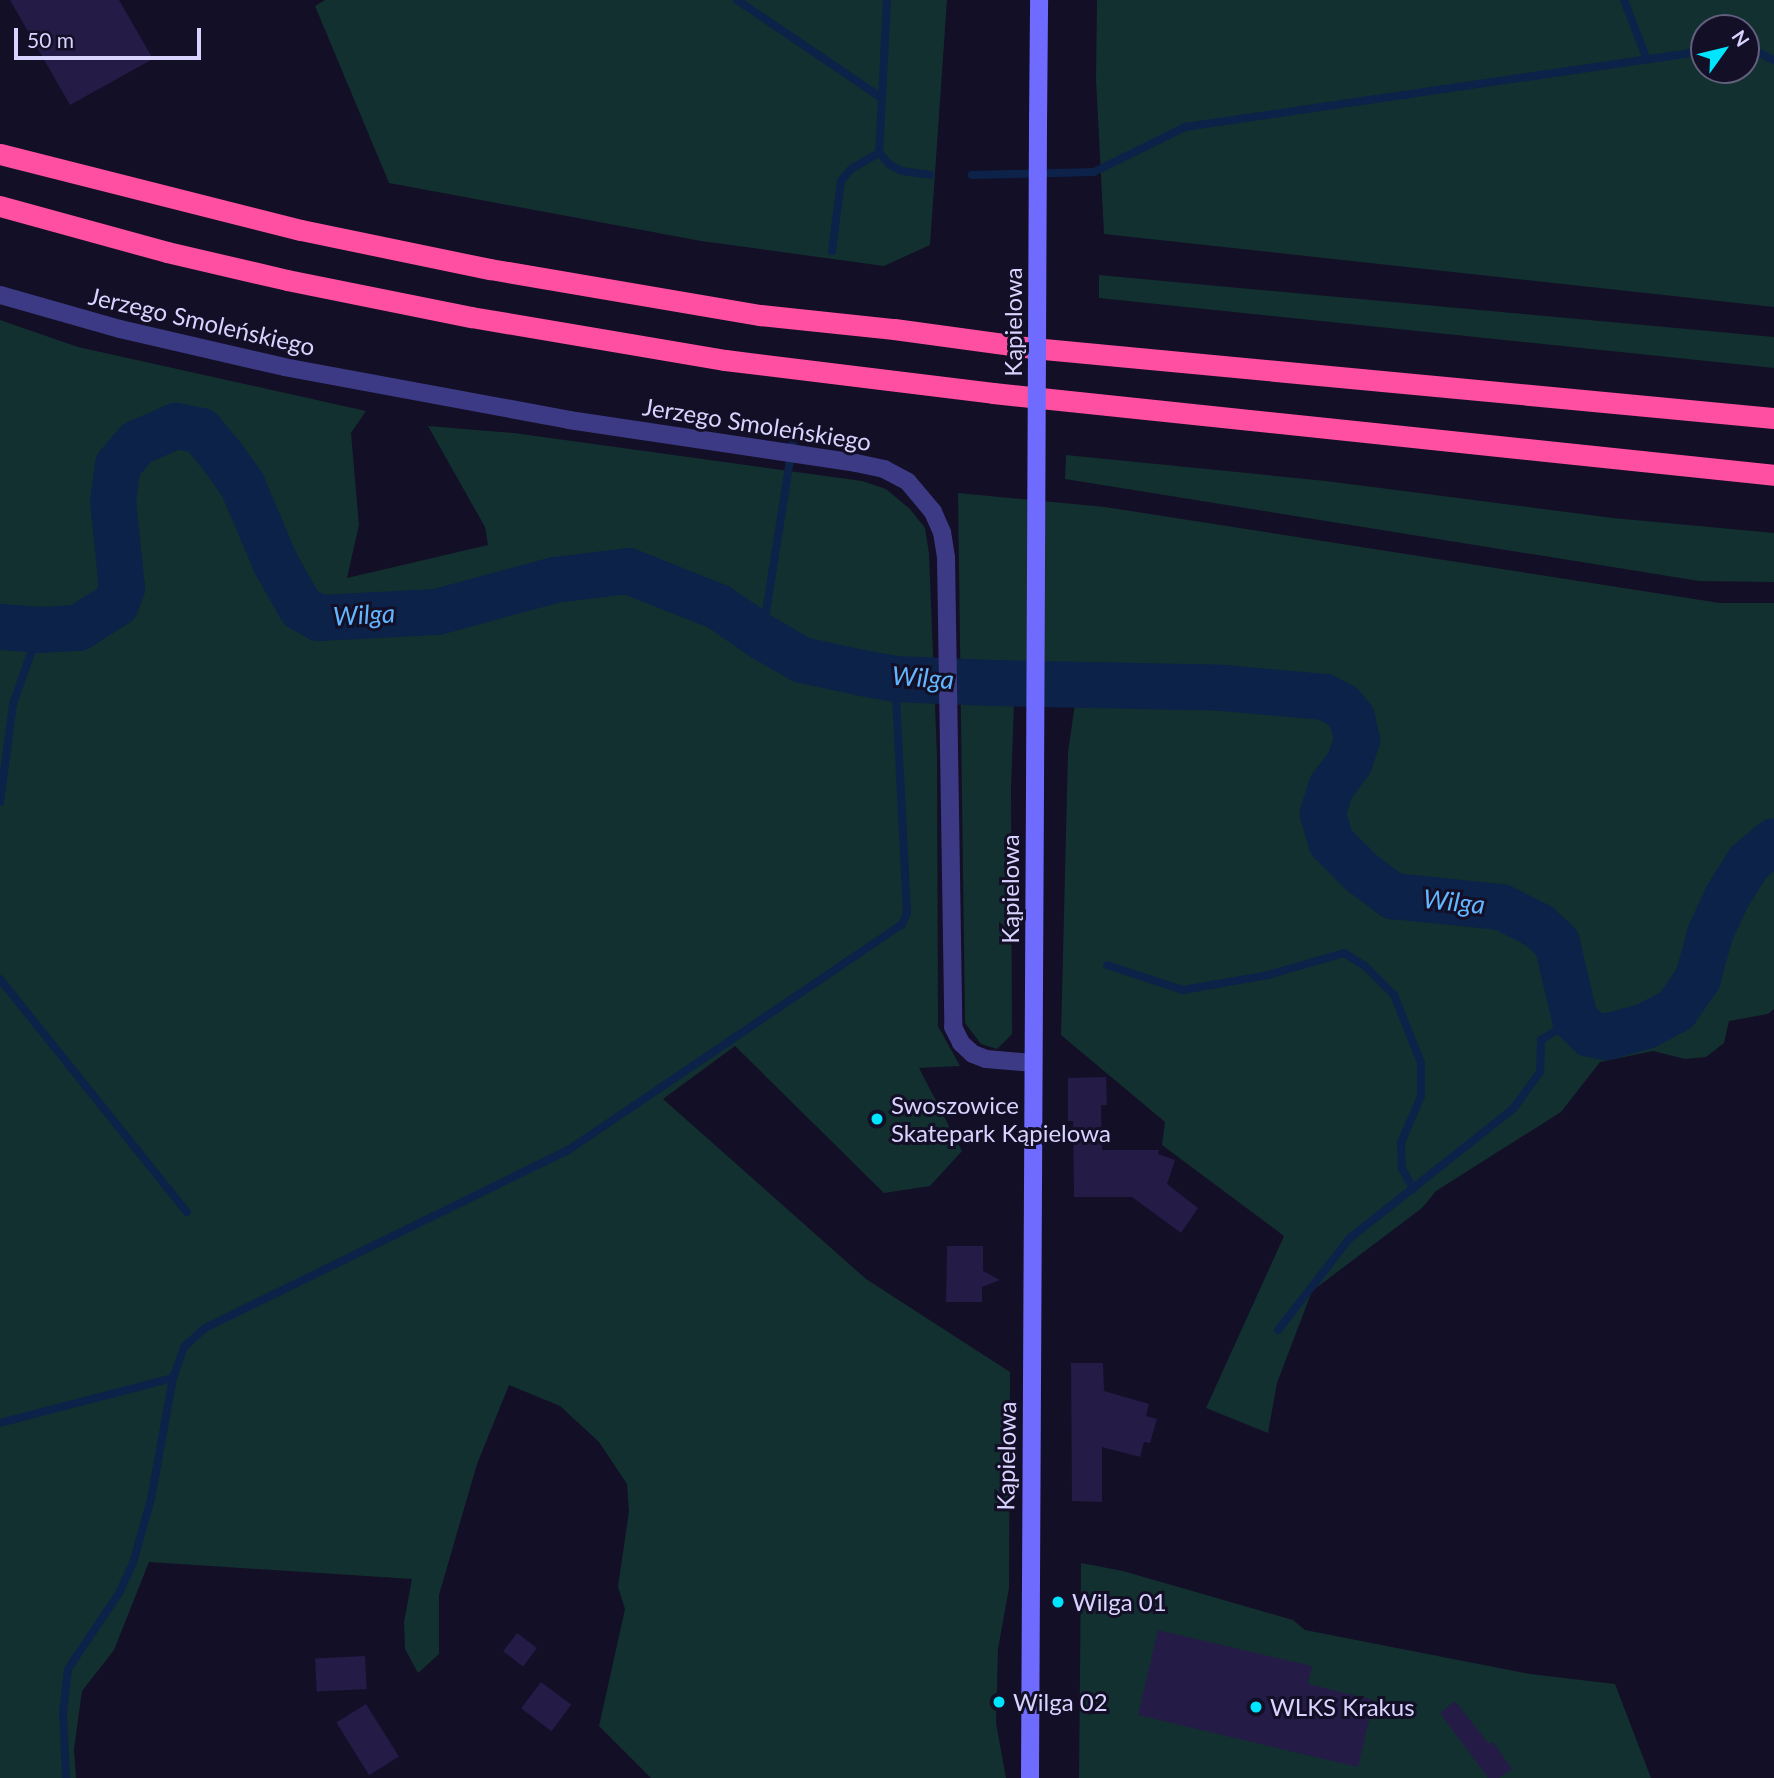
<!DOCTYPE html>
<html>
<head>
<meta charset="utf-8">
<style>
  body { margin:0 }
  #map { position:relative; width:1774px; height:1778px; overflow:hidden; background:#130f26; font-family:Lato,sans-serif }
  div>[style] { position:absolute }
  .green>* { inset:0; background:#12302f }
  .stream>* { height:8px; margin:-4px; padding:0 4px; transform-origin:4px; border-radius:4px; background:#0c2248 }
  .river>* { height:46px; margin:-23px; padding:0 23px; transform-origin:23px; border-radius:23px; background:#0c2248 }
  .building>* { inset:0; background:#241b47; transform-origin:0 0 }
  .street>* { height:18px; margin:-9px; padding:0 9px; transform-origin:9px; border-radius:9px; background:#3d3a85 }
  .secondary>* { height:18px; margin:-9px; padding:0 9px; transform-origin:9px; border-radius:9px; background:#6f6bff }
  .highway>* { height:21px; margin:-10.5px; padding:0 10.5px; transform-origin:10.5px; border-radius:10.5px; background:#ff4fa3 }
  .secondary-bridge>* { height:18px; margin:-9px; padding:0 9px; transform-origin:9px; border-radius:9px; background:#6f6bff }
  .dots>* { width:19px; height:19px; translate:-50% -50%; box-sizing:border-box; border:4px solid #130f26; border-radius:50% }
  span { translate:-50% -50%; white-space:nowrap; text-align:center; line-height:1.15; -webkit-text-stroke:6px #130f26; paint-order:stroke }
  .street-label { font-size:24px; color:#d9d4ff }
  .poi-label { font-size:24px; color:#d9d4ff }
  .left { translate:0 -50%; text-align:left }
  .water-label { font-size:26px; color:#62b6ff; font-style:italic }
  .north { position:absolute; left:1690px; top:14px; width:70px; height:70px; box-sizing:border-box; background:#130f26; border:2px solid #625e7d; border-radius:50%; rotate:56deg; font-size:19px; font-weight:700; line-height:28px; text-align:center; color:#d9d4ff }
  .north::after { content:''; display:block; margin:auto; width:24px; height:32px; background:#00e5ff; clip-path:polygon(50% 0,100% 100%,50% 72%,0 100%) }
  .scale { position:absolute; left:14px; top:28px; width:187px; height:32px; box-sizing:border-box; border:4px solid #d9d4ff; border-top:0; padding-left:9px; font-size:21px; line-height:24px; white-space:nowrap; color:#d9d4ff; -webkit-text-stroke:5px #130f26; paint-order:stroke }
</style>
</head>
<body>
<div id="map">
  <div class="green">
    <div style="clip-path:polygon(325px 0,947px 0,930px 245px,884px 266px,701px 241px,389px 183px,315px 6px)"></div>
    <div style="clip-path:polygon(evenodd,1097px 0,1774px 0,1774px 307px,1104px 234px,1096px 80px,1097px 0,1746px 28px,1746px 70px,1704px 70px,1704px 28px,1746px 28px)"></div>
    <div style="clip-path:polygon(1099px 275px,1774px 337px,1774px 368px,1099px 298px)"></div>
    <div style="clip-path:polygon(0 320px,78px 347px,366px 411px,351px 433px,359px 525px,347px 578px,488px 545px,485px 527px,428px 426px,514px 433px,862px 481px,886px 489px,910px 509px,925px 528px,929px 553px,937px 756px,938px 1026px,960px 1066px,919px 1068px,962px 1151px,930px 1186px,884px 1193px,735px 1046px,663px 1099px,866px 1279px,1010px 1372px,1009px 1588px,998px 1649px,996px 1723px,1006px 1778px,651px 1778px,599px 1726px,625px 1609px,618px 1587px,629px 1511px,627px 1484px,599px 1442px,560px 1406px,509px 1385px,477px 1464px,439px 1595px,439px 1654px,418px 1673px,405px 1649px,404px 1622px,412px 1579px,149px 1562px,114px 1650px,82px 1691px,74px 1749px,76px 1778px,0 1778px)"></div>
    <div style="clip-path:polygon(1066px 455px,1326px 481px,1613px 518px,1774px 533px,1774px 582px,1699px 581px,1065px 479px)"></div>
    <div style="clip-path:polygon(958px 493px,1105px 507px,1720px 603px,1774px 603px,1774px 1009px,1768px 1014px,1729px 1021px,1724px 1043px,1706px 1057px,1685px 1059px,1653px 1051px,1600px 1062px,1561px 1112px,1436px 1191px,1422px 1208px,1312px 1291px,1277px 1383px,1268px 1433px,1206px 1408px,1284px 1236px,1162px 1145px,1165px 1122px,1061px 1035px,1068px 752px,1076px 697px,1074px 678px,1015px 675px,1011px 788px,1012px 1034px,997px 1049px,981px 1044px,965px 1023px)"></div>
    <div style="clip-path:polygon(1081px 1563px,1123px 1571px,1293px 1620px,1305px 1630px,1530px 1674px,1615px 1684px,1651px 1778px,1079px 1778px)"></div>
  </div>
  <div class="stream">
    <div style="left:737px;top:0;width:175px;rotate:34.1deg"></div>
    <div style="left:882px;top:98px;width:55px;rotate:93.1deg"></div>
    <div style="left:879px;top:153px;width:16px;rotate:47deg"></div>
    <div style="left:890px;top:165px;width:13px;rotate:27deg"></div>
    <div style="left:902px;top:171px;width:28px;rotate:8deg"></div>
    <div style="left:1624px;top:0;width:61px;rotate:68.9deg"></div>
    <div style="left:1746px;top:46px;width:31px;rotate:27deg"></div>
    <div style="left:882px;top:98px;width:98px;rotate:-87.1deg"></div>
    <div style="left:972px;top:175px;width:122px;rotate:-1.4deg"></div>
    <div style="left:1094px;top:172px;width:102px;rotate:-26.3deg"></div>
    <div style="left:1185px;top:127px;width:525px;rotate:-8.33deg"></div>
    <div style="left:832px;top:251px;width:71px;rotate:-82.7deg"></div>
    <div style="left:841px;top:181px;width:16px;rotate:-50deg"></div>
    <div style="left:851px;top:169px;width:32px;rotate:-30deg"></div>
    <div style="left:762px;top:637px;width:205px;rotate:-81deg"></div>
    <div style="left:0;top:802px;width:99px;rotate:-82.4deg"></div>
    <div style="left:13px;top:704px;width:78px;rotate:-70.6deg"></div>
    <div style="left:1107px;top:965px;width:80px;rotate:18.2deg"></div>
    <div style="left:1183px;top:990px;width:86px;rotate:-10deg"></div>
    <div style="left:1268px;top:975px;width:79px;rotate:-16.1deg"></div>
    <div style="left:1344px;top:953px;width:25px;rotate:32deg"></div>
    <div style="left:1365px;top:966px;width:41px;rotate:45deg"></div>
    <div style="left:1394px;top:995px;width:73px;rotate:68.3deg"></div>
    <div style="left:1421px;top:1063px;width:33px;rotate:90deg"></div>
    <div style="left:1421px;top:1096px;width:51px;rotate:113.1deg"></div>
    <div style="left:1401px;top:1143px;width:25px;rotate:88deg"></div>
    <div style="left:1402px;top:1168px;width:24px;rotate:62deg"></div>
    <div style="left:0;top:979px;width:299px;rotate:51.3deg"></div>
    <div style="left:1278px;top:1330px;width:117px;rotate:-52deg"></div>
    <div style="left:1350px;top:1238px;width:208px;rotate:-38.4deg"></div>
    <div style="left:1513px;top:1109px;width:46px;rotate:-53.9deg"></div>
    <div style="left:1540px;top:1072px;width:32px;rotate:-88deg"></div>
    <div style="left:1541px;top:1040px;width:40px;rotate:-32deg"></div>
    <div style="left:0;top:1423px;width:179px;rotate:-14.6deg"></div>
    <div style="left:66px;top:1778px;width:65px;rotate:-92.6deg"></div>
    <div style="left:63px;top:1713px;width:44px;rotate:-83.5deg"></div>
    <div style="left:68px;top:1669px;width:92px;rotate:-56.1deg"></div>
    <div style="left:119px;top:1593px;width:33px;rotate:-65deg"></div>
    <div style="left:133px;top:1563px;width:66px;rotate:-74.3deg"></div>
    <div style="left:151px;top:1499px;width:123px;rotate:-79.7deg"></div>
    <div style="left:173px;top:1378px;width:33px;rotate:-70deg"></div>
    <div style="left:184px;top:1347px;width:28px;rotate:-42deg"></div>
    <div style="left:205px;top:1328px;width:403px;rotate:-26.1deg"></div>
    <div style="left:567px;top:1151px;width:405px;rotate:-34.1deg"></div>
    <div style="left:902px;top:924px;width:12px;rotate:-66deg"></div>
    <div style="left:907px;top:913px;width:234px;rotate:-92.9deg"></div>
  </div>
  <div class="river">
    <div style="left:0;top:627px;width:39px;rotate:4deg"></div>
    <div style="left:39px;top:630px;width:39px;rotate:-3deg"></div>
    <div style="left:78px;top:628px;width:45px;rotate:-32.3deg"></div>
    <div style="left:116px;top:604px;width:17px;rotate:-69deg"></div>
    <div style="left:122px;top:588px;width:87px;rotate:-95.9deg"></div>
    <div style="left:113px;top:501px;width:36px;rotate:-82deg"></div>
    <div style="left:118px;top:465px;width:29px;rotate:-49deg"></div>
    <div style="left:137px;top:443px;width:43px;rotate:-23.6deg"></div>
    <div style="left:176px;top:426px;width:25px;rotate:11deg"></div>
    <div style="left:201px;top:431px;width:31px;rotate:50deg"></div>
    <div style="left:221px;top:455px;width:36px;rotate:54deg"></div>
    <div style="left:242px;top:484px;width:87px;rotate:67deg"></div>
    <div style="left:276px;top:564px;width:51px;rotate:60.4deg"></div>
    <div style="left:301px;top:608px;width:21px;rotate:29deg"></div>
    <div style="left:319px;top:618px;width:118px;rotate:-2.9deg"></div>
    <div style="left:437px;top:612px;width:122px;rotate:-15.2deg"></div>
    <div style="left:555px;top:580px;width:74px;rotate:-7deg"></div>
    <div style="left:628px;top:571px;width:98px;rotate:21.6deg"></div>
    <div style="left:719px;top:607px;width:52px;rotate:34.9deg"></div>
    <div style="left:762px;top:637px;width:46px;rotate:29.9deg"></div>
    <div style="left:802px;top:660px;width:61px;rotate:12.2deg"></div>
    <div style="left:862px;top:673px;width:34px;rotate:10deg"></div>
    <div style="left:895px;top:679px;width:97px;rotate:2.4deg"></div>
    <div style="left:992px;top:683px;width:232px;rotate:1.2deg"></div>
    <div style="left:1224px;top:688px;width:101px;rotate:5.1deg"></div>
    <div style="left:1325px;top:697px;width:19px;rotate:28deg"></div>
    <div style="left:1342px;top:706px;width:16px;rotate:50deg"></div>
    <div style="left:1352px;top:718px;width:23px;rotate:77deg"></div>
    <div style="left:1357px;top:740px;width:23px;rotate:108deg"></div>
    <div style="left:1350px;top:762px;width:31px;rotate:127deg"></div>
    <div style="left:1331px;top:787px;width:28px;rotate:107deg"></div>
    <div style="left:1323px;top:814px;width:29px;rotate:74deg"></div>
    <div style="left:1331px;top:842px;width:44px;rotate:45deg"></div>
    <div style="left:1362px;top:873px;width:39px;rotate:37deg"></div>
    <div style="left:1393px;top:896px;width:109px;rotate:5.8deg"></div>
    <div style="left:1501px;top:907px;width:42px;rotate:26.6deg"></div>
    <div style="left:1539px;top:926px;width:25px;rotate:43deg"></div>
    <div style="left:1557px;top:943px;width:78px;rotate:76.7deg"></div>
    <div style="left:1575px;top:1019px;width:21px;rotate:45deg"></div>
    <div style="left:1590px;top:1034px;width:16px;rotate:11deg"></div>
    <div style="left:1606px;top:1037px;width:41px;rotate:-15.4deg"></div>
    <div style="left:1646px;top:1026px;width:34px;rotate:-28deg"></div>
    <div style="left:1676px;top:1010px;width:39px;rotate:-55deg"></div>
    <div style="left:1698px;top:978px;width:46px;rotate:-74.7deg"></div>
    <div style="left:1710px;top:934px;width:41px;rotate:-65.3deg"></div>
    <div style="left:1727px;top:897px;width:40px;rotate:-58deg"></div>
    <div style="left:1748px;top:863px;width:34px;rotate:-40deg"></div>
  </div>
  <div class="building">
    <div style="clip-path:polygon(10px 0,119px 0,153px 59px,70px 105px)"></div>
    <div style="clip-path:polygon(1106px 1077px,1107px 1105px,1101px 1105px,1102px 1150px,1159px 1150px,1158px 1154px,1175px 1160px,1167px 1184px,1198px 1208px,1181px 1233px,1132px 1197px,1074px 1197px,1073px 1121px,1068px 1121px,1068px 1078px)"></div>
    <div style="clip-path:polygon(947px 1246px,983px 1246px,983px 1271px,1000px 1280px,982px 1287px,982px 1302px,946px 1302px)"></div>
    <div style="clip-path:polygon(1071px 1363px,1103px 1363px,1104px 1391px,1149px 1404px,1146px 1416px,1157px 1419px,1150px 1443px,1144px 1442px,1140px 1457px,1102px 1447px,1102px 1502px,1072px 1501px)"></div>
    <div style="clip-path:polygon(1158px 1630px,1312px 1666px,1308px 1684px,1374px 1700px,1358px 1767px,1138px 1715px)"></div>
    <div style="left:517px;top:1633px;width:25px;height:23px;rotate:37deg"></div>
    <div style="left:365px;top:1656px;width:33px;height:50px;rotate:87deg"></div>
    <div style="left:541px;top:1682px;width:38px;height:33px;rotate:37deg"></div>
    <div style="clip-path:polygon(1455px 1701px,1489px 1744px,1493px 1742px,1512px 1769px,1499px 1778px,1488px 1778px,1440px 1713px)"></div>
    <div style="left:366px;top:1704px;width:62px;height:35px;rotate:58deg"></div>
  </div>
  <div class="street">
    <div style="left:0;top:295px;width:125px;rotate:15.8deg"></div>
    <div style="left:120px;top:329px;width:168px;rotate:13deg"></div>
    <div style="left:284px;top:367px;width:290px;rotate:10.5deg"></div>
    <div style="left:569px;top:420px;width:290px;rotate:8.5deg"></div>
    <div style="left:856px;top:463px;width:29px;rotate:12deg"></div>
    <div style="left:884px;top:469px;width:27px;rotate:28deg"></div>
    <div style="left:908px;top:482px;width:39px;rotate:50deg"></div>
    <div style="left:933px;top:512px;width:22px;rotate:66deg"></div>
    <div style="left:942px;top:532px;width:25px;rotate:81deg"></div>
    <div style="left:946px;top:557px;width:470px;rotate:89.1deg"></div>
    <div style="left:953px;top:1027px;width:18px;rotate:63deg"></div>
    <div style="left:961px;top:1043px;width:16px;rotate:43deg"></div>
    <div style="left:973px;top:1054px;width:14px;rotate:21deg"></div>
    <div style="left:986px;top:1059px;width:47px;rotate:4.9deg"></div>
  </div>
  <div class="secondary">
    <div style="left:1038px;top:126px;width:126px;rotate:-89.5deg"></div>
    <div style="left:1030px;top:1778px;width:989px;rotate:-89.71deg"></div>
  </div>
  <div class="highway">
    <div style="left:0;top:154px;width:310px;rotate:14.2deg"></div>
    <div style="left:301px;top:230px;width:193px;rotate:11.7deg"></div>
    <div style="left:490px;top:269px;width:274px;rotate:9.7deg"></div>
    <div style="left:760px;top:315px;width:135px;rotate:6deg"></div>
    <div style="left:894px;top:329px;width:140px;rotate:7.8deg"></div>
    <div style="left:1033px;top:348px;width:744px;rotate:5.4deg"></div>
    <div style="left:0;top:206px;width:173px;rotate:15.4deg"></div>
    <div style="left:167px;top:252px;width:123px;rotate:13.1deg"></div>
    <div style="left:287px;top:280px;width:188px;rotate:11.4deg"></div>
    <div style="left:471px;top:317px;width:258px;rotate:9.6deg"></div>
    <div style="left:725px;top:360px;width:270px;rotate:7deg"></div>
    <div style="left:993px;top:393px;width:785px;rotate:5.99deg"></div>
  </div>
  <div class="secondary-bridge">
    <div style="left:1035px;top:789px;width:663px;rotate:-89.74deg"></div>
  </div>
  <div class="dots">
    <div style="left:877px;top:1119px;background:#00e5ff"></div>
    <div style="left:1058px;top:1602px;background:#00e5ff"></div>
    <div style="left:999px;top:1702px;background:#00e5ff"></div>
    <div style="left:1256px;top:1707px;background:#00e5ff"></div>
  </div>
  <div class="street-label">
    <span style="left:202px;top:321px;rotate:13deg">Jerzego Smoleńskiego</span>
    <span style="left:1013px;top:322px;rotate:-90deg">Kąpielowa</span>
    <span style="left:757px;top:424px;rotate:9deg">Jerzego Smoleńskiego</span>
    <span style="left:1010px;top:889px;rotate:-90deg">Kąpielowa</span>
    <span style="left:1006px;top:1456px;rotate:-89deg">Kąpielowa</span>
  </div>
  <div class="poi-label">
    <span class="left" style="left:891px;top:1119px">Swoszowice<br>Skatepark Kąpielowa</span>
    <span class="left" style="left:1072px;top:1602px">Wilga 01</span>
    <span class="left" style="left:1013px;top:1702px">Wilga 02</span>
    <span class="left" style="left:1270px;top:1707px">WLKS Krakus</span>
  </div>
  <div class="water-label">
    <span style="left:364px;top:615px;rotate:-3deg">Wilga</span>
    <span style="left:923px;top:678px;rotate:4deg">Wilga</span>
    <span style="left:1454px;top:902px;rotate:6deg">Wilga</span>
  </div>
  <div class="north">N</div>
  <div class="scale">50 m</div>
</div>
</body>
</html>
